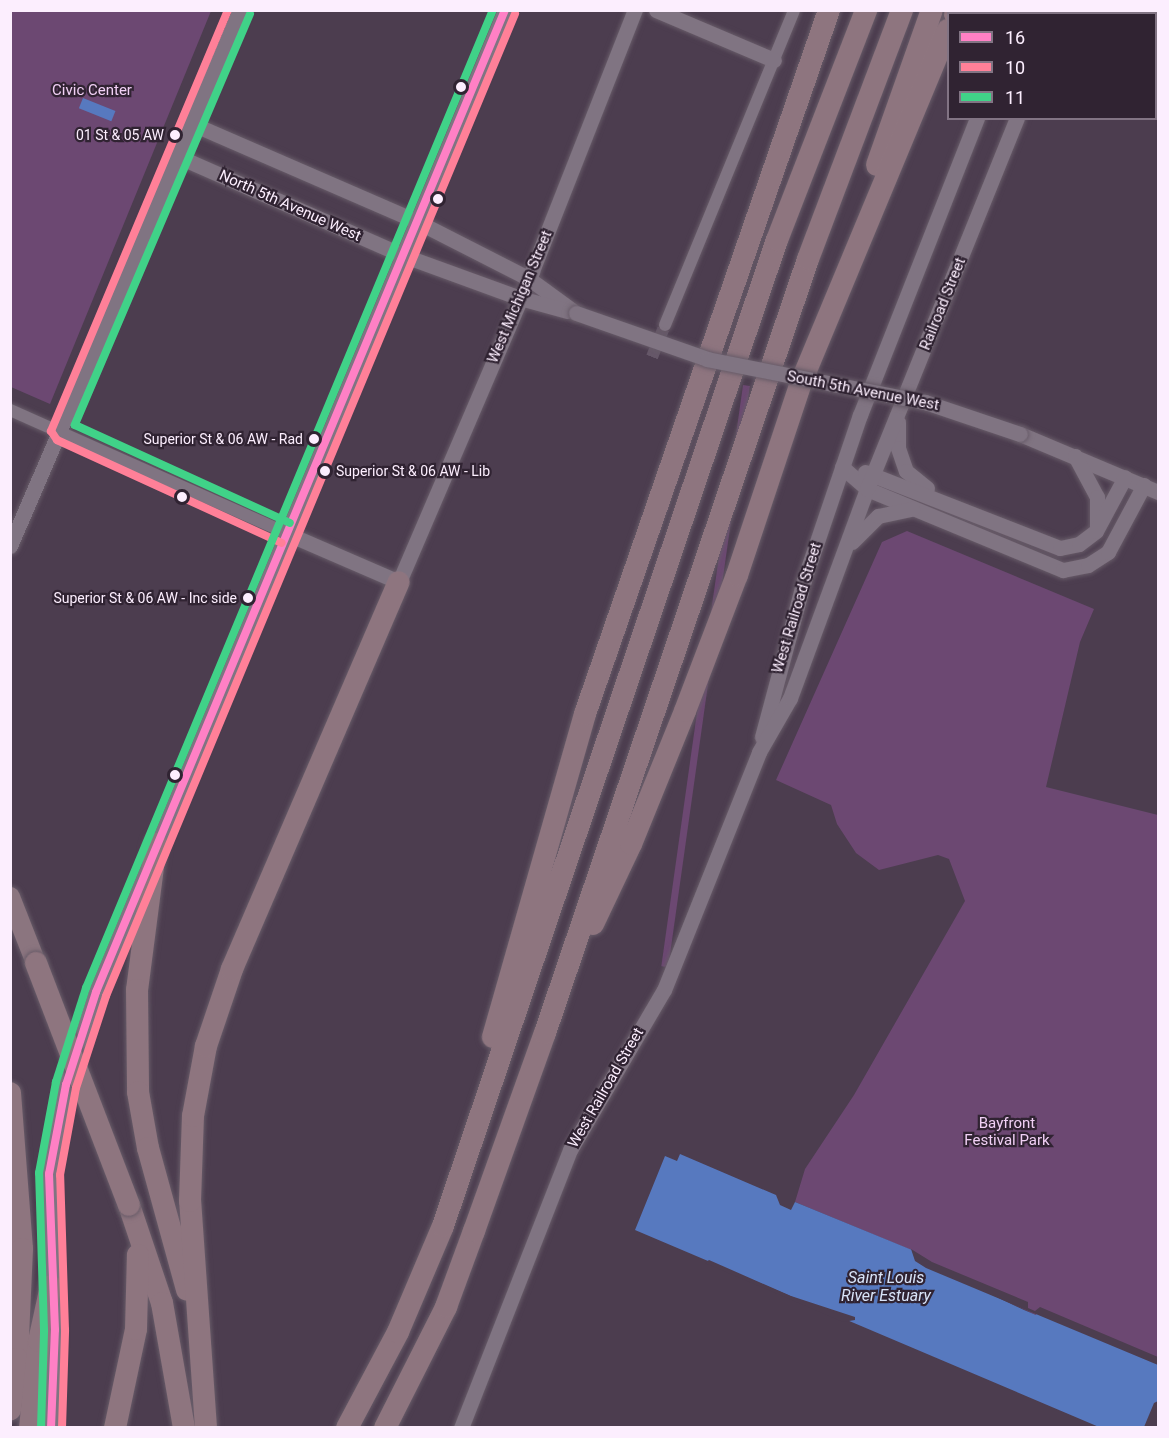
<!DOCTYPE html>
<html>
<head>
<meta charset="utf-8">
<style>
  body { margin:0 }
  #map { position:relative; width:1169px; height:1438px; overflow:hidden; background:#4c3d4f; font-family:Roboto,sans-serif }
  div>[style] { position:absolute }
  .green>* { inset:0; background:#6c4872; transform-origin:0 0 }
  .water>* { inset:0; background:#5779bf; transform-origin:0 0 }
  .pier>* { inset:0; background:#4c3d4f }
  .minor-tunnel>* { height:12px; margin-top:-6px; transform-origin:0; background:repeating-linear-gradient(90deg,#665869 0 12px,transparent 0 18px) }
  .roads { filter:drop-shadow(0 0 2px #675b68) drop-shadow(0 0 2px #675b68) }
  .minor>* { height:12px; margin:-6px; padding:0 6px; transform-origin:6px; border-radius:6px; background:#807482 }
  .tertiary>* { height:15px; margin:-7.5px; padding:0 7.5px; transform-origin:7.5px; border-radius:7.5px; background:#807482 }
  .trunk>* { height:20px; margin:-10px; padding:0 10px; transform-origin:10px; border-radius:10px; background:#8b757f }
  .motorway>* { height:22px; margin:-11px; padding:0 11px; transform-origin:11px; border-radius:11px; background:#8e757f }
  .bridges { filter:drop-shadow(0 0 2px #675b68) drop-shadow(0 0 2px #675b68) }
  .tertiary-bridge>* { height:15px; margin:-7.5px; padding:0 7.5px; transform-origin:7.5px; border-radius:7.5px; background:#807482 }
  .motorway-bridge>* { height:22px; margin:-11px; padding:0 11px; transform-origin:11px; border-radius:11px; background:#8e757f }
  .bus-1>* { height:8px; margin:-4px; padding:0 4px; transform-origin:4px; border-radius:4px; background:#ff80c5 }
  .bus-2>* { height:8px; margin:-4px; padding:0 4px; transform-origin:4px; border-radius:4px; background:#ff8098 }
  .bus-3>* { height:8px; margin:-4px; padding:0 4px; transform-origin:4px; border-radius:4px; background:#40d288 }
  .dots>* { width:16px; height:16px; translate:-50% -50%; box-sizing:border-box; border:3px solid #302332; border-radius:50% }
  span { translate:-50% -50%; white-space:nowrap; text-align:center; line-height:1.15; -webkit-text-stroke:4.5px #302332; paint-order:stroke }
  .bus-label { font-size:14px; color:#fceefe }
  .right { translate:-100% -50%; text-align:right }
  .left { translate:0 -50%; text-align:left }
  .park-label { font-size:15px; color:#f1d0f5 }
  .street-label { font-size:15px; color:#fceefe }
  .water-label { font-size:16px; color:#d9e4f9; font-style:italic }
  .frame { position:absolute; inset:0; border:12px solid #fceefe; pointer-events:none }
  .legend { position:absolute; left:947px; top:12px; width:210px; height:108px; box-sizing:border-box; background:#302332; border:2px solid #827484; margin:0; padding:8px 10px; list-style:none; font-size:18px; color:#fceefe }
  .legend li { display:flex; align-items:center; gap:12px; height:30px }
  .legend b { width:30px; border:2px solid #827484 }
</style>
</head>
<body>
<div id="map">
  <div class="green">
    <div style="clip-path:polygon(10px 11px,211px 11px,50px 404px,11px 387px)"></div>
    <div style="left:743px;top:385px;width:7px;height:587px;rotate:8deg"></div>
    <div style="clip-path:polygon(907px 531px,1094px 609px,1080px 642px,1046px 787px,1158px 815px,1158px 1361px,1036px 1315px,930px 1265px,911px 1250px,795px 1202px,805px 1169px,854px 1095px,965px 901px,949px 859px,938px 855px,879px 870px,856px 853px,837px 824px,831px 805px,776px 780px,882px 542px)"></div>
  </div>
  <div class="water">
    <div style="left:83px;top:98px;width:35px;height:11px;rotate:22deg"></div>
    <div style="clip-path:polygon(680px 1154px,776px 1195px,780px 1205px,791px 1210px,795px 1202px,912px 1250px,930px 1265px,1024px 1310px,1036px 1315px,1038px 1310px,1158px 1361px,1158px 1427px,1099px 1427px,635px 1230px,665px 1156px,677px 1161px)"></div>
  </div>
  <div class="pier">
    <div style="clip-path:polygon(911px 1249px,932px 1262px,1028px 1302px,1028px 1308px,1035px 1311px,1040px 1307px,1158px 1357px,1158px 1365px,926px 1268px,915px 1261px)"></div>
    <div style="clip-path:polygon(709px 1260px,791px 1296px,855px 1317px,855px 1320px,843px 1322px,705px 1263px)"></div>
    <div style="clip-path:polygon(1158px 1401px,1158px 1427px,1144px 1427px,1154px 1403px)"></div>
  </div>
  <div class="minor-tunnel">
    <div style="left:652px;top:357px;width:35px;rotate:-68deg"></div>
  </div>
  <div class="roads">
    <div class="minor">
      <div style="left:665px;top:325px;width:340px;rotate:-67.7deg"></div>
      <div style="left:10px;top:410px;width:302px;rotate:24deg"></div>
    </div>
    <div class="tertiary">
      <div style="left:656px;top:10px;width:128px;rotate:23deg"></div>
      <div style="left:1022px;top:14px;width:4px;rotate:-76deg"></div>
      <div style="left:1059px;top:14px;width:4px;rotate:-76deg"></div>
      <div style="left:193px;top:124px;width:243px;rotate:23.5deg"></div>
      <div style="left:416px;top:221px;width:126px;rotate:27deg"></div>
      <div style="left:528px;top:278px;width:59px;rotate:36.1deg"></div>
      <div style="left:179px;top:157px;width:244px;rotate:23.7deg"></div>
      <div style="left:402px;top:255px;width:126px;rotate:20deg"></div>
      <div style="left:520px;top:298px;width:49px;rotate:15.5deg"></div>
      <div style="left:898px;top:422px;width:26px;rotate:90deg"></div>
      <div style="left:898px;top:448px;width:24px;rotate:71deg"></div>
      <div style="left:906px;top:471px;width:27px;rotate:39deg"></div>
      <div style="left:1020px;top:434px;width:150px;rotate:22.8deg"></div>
      <div style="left:1075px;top:456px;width:47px;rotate:61.8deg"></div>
      <div style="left:1097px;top:497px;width:31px;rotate:90deg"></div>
      <div style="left:842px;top:467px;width:33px;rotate:41deg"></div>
      <div style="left:867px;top:489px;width:212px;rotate:22.5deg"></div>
      <div style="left:1063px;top:570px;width:25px;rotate:-11deg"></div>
      <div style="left:1088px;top:565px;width:24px;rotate:-33deg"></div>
      <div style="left:1108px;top:552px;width:76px;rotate:-61.8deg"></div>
      <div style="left:865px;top:472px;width:209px;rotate:21.3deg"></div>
      <div style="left:1060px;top:548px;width:19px;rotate:-12deg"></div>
      <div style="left:1079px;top:544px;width:21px;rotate:-37deg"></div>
      <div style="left:1096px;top:531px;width:61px;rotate:-61.8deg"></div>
      <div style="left:286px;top:533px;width:123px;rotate:23.4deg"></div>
      <div style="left:399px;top:582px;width:338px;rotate:-66.8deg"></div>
      <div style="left:532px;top:271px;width:281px;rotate:-68.5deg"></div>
      <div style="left:852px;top:542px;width:37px;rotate:-45deg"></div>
      <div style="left:878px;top:516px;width:35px;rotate:-12deg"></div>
      <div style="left:10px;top:546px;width:583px;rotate:-66.78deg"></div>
      <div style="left:762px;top:737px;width:163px;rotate:-75deg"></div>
      <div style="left:804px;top:580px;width:174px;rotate:-71.3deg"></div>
      <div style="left:860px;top:415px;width:319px;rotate:-68.5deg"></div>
      <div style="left:51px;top:1428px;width:98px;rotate:-87.7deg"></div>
      <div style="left:55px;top:1330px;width:156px;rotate:-92.2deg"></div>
      <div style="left:49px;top:1174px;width:91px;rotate:-79.2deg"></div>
      <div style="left:66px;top:1085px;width:98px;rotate:-72.1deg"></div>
      <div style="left:96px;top:992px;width:1064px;rotate:-67.39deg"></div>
      <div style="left:461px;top:1428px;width:299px;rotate:-68.6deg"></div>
      <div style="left:570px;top:1150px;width:186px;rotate:-59.6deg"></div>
      <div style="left:664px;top:990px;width:256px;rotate:-68.2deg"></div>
      <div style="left:759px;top:752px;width:62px;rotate:-60.1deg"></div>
      <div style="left:790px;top:698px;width:223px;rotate:-69.8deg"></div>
      <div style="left:867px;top:489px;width:400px;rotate:-68deg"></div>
    </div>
    <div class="trunk">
      <div style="left:10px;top:897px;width:71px;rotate:68.5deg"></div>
    </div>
    <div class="motorway">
      <div style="left:955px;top:14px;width:4px;rotate:-76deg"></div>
      <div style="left:877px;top:165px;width:164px;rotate:-70.5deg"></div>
      <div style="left:156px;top:844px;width:147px;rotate:97.4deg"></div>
      <div style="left:137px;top:990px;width:102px;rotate:89.4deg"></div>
      <div style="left:138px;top:1092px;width:57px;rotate:79.9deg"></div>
      <div style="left:148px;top:1148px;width:147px;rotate:74.6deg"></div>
      <div style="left:593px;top:924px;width:89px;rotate:-64.6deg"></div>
      <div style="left:631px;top:844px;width:144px;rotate:-67.9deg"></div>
      <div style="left:685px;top:711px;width:146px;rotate:-69.1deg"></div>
      <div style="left:737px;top:575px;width:206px;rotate:-71.6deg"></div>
      <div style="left:802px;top:380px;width:379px;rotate:-67.4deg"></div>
      <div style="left:493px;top:1037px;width:336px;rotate:-74.1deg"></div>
      <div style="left:585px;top:714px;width:745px;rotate:-70.88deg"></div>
      <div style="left:10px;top:1093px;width:156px;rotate:85.6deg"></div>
      <div style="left:22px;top:1249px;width:110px;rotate:92.6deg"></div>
      <div style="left:17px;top:1359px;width:51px;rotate:97.8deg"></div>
      <div style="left:129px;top:1205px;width:103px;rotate:71.4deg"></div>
      <div style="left:162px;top:1303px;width:127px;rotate:80deg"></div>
      <div style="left:30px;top:1428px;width:87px;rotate:-84.1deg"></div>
      <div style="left:39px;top:1341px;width:56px;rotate:-77.7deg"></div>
      <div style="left:115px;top:1428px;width:101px;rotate:-78deg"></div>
      <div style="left:136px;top:1329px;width:74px;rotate:-88.5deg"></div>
      <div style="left:206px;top:1428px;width:228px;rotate:-94deg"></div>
      <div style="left:190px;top:1201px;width:85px;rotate:-88deg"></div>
      <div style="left:193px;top:1116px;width:71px;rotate:-79.5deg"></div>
      <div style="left:206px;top:1046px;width:81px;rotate:-71.3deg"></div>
      <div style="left:232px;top:969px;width:421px;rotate:-66.7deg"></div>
      <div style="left:347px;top:1428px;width:109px;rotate:-62deg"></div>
      <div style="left:398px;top:1332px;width:115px;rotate:-67deg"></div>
      <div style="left:443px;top:1226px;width:1041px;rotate:-71.29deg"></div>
      <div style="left:777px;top:240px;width:247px;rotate:-68.8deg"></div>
      <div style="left:385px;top:1428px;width:136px;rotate:-63.2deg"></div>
      <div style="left:446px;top:1307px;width:81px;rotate:-69.8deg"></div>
      <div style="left:474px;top:1231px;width:210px;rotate:-70.3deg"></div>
      <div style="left:545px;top:1033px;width:817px;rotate:-71.23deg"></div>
      <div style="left:808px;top:259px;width:266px;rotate:-69.3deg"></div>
    </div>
  </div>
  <div class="bridges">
    <div class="tertiary-bridge">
      <div style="left:576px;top:313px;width:139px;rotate:19.3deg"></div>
      <div style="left:707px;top:359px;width:222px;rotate:11.2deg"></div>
      <div style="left:925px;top:402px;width:100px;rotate:18.6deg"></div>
    </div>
    <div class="motorway-bridge">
      <div style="left:36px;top:963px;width:259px;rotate:69deg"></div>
    </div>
  </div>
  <div class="bus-1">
    <div style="left:51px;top:1428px;width:98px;rotate:-87.7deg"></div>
    <div style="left:55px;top:1330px;width:156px;rotate:-92.2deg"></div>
    <div style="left:49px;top:1174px;width:91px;rotate:-79.2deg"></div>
    <div style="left:66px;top:1085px;width:98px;rotate:-72.1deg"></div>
    <div style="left:96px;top:992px;width:1064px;rotate:-67.39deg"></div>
  </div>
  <div class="bus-2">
    <div style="left:228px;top:10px;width:457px;rotate:112.8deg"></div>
    <div style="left:51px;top:431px;width:11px;rotate:56deg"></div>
    <div style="left:57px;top:440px;width:247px;rotate:24.6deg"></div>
    <div style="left:62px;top:1428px;width:98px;rotate:-88.2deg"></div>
    <div style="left:65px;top:1330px;width:155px;rotate:-91.8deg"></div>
    <div style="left:60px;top:1175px;width:88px;rotate:-79.6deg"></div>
    <div style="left:76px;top:1088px;width:97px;rotate:-71.9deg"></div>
    <div style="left:106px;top:996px;width:1064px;rotate:-67.39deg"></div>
  </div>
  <div class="bus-3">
    <div style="left:250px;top:14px;width:447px;rotate:113.1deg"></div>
    <div style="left:75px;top:425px;width:236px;rotate:24.5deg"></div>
    <div style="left:41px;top:1428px;width:98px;rotate:-88.2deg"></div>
    <div style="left:44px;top:1330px;width:157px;rotate:-91.8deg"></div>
    <div style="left:39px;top:1173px;width:93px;rotate:-79.4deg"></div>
    <div style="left:56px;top:1082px;width:99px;rotate:-72.3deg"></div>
    <div style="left:86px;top:988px;width:1059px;rotate:-67.41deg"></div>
  </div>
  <div class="dots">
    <div style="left:461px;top:87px;background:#fceefe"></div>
    <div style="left:175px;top:135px;background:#fceefe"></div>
    <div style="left:438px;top:199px;background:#fceefe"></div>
    <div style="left:314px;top:439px;background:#fceefe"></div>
    <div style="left:325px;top:471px;background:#fceefe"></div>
    <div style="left:182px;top:497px;background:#fceefe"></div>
    <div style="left:248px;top:598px;background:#fceefe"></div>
    <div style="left:175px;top:775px;background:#fceefe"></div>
  </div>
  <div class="bus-label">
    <span class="right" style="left:164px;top:135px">01 St &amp; 05 AW</span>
    <span class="right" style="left:303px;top:439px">Superior St &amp; 06 AW - Rad</span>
    <span class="left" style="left:336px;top:471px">Superior St &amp; 06 AW - Lib</span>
    <span class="right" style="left:237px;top:598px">Superior St &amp; 06 AW - Inc side</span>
  </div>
  <div class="park-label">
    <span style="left:92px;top:91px">Civic Center</span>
    <span style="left:1007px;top:1132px">Bayfront<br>Festival Park</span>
  </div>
  <div class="street-label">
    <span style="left:290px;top:206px;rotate:24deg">North 5th Avenue West</span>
    <span style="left:520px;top:297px;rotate:-67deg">West Michigan Street</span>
    <span style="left:943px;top:304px;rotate:-68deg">Railroad Street</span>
    <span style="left:863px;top:391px;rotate:11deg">South 5th Avenue West</span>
    <span style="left:797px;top:608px;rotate:-73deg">West Railroad Street</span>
    <span style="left:606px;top:1088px;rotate:-60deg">West Railroad Street</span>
  </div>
  <div class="water-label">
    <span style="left:886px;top:1287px">Saint Louis<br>River Estuary</span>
  </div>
  <div class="frame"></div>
  <ul class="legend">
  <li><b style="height:8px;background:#ff80c5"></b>16</li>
  <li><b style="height:8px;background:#ff8098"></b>10</li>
  <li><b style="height:8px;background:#40d288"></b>11</li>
  </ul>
</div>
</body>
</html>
